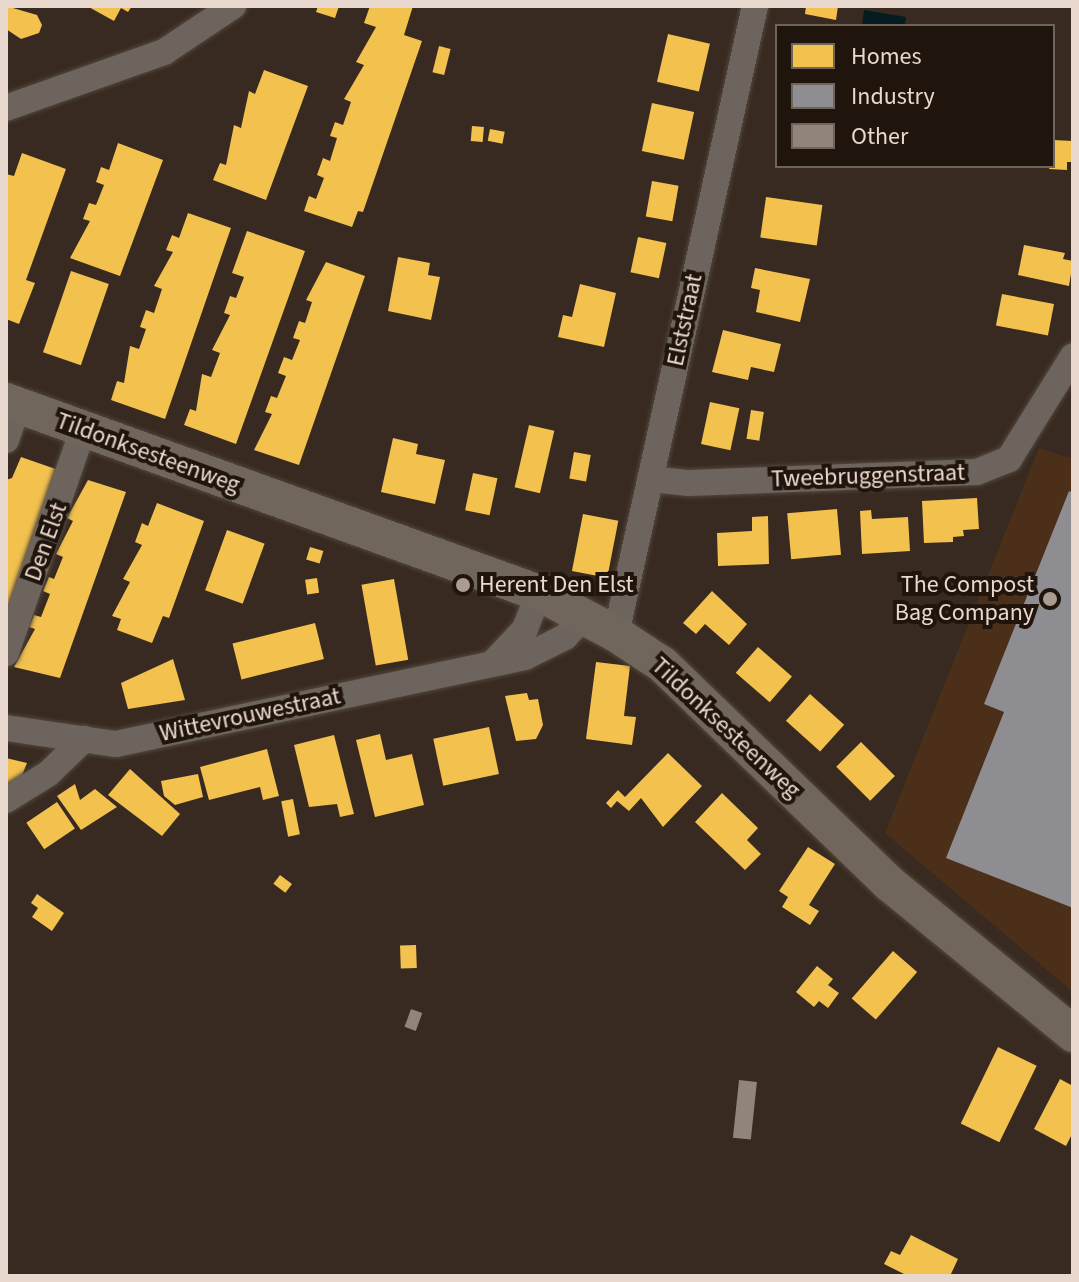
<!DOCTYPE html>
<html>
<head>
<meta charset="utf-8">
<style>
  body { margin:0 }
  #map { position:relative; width:1079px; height:1282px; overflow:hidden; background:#382a20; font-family:"Source Sans 3",sans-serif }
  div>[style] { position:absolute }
  .built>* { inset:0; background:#4c2f19 }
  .water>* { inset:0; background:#051c20 }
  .homes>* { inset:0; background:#f2c14e; transform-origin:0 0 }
  .industry>* { inset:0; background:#8d8d92 }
  .building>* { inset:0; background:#90847b; transform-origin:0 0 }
  .roads { filter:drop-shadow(0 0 2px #53473d) drop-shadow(0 0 2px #53473d) }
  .street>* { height:26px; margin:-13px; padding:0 13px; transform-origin:13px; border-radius:13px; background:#6d645d }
  .secondary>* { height:36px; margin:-18px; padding:0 18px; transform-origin:18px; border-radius:18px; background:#70665c }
  .dots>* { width:22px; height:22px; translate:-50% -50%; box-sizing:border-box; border:4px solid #20150d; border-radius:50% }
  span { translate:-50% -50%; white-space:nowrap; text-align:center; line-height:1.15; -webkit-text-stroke:8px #20150d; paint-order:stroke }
  .street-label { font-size:24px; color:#e9d8cd }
  .poi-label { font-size:24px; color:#e9d8cd }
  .left { translate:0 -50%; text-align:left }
  .right { translate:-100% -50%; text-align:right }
  .frame { position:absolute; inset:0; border:8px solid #e9d8cd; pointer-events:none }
  .legend { position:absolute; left:775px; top:24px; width:280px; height:144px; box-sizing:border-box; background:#20150d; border:2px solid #70635a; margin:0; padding:10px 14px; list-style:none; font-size:24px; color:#e9d8cd }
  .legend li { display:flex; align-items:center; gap:16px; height:40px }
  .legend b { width:40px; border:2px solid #70635a }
</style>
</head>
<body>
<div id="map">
  <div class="built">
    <div style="clip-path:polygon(1039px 448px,1073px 459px,1073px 992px,885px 833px)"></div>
  </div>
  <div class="water">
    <div style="clip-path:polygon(864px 10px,906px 17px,905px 26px,862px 26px)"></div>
  </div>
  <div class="homes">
    <div style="clip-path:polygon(6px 6px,37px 15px,42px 25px,39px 33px,21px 39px,6px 29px)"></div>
    <div style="clip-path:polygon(87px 6px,132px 6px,128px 12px,121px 8px,114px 21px)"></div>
    <div style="clip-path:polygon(318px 6px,339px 6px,335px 18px,316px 12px)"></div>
    <div style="clip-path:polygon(370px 6px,413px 6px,404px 35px,422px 41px,363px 212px,358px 211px,352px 227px,304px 211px,309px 196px,316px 199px,324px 178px,317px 175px,323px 158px,330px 161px,337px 138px,330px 136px,335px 122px,343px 125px,351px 102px,344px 99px,364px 65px,356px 62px,376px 27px,364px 23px)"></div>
    <div style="clip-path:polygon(806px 6px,838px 6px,836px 20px,805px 14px)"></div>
    <div style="left:668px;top:34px;width:43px;height:49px;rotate:13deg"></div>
    <div style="left:439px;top:46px;width:12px;height:27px;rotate:14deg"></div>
    <div style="clip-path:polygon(264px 70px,308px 86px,266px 200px,213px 180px,220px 163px,226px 165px,234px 125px,241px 128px,249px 91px,255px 94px)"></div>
    <div style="left:652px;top:103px;width:43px;height:49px;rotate:12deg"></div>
    <div style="left:472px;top:126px;width:12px;height:15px;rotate:5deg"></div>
    <div style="left:490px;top:129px;width:15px;height:12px;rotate:11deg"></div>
    <div style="clip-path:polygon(1053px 140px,1073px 141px,1073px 162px,1067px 162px,1067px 170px,1049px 169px)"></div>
    <div style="clip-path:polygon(118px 143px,163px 160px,120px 276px,70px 258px,90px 221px,83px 219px,89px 203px,96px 205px,104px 185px,96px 182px,101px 167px,109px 170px)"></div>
    <div style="clip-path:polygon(22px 153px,66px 169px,26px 280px,35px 283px,19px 324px,6px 319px,6px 174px,14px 176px)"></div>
    <div style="left:652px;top:181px;width:27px;height:36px;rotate:10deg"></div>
    <div style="left:766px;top:197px;width:57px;height:41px;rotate:8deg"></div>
    <div style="clip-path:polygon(188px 213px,231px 228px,165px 419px,111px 400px,117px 381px,124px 383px,130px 346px,139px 349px,146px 329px,140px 327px,146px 310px,154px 313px,162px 289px,154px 286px,173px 252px,166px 250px,172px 235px,179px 238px)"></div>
    <div style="clip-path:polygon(247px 231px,305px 251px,236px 444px,184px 425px,190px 409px,196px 411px,202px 374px,211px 377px,220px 353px,212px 350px,230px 315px,224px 313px,230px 296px,236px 298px,244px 277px,232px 273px)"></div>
    <div style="left:638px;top:237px;width:29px;height:36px;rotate:12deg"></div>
    <div style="clip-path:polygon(1024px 245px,1065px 253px,1063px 259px,1073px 261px,1069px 286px,1018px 275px)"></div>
    <div style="clip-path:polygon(398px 257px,430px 263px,428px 275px,440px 277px,431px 320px,388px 311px)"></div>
    <div style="clip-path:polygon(326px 262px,365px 276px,299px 465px,254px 450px,272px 414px,265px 412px,271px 396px,277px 398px,286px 376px,278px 373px,284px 357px,292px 360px,300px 340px,293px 338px,299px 321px,305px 323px,312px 302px,306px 300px)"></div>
    <div style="clip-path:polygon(755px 268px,810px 279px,800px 322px,756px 312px,760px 290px,751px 288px)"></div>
    <div style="left:71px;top:271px;width:40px;height:86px;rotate:19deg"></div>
    <div style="clip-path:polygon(580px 284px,616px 293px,604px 347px,558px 337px,563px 315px,572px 317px)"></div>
    <div style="left:1002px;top:294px;width:53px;height:32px;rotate:11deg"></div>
    <div style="clip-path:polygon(723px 330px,781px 344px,774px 372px,751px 367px,748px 380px,712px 372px)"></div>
    <div style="left:710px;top:402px;width:30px;height:43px;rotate:12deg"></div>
    <div style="left:751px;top:410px;width:13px;height:29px;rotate:9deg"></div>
    <div style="left:529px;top:425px;width:26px;height:64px;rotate:13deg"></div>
    <div style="clip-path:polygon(393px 438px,418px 444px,416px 454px,445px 460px,435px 504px,381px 492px)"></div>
    <div style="left:574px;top:452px;width:17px;height:27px;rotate:10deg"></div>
    <div style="clip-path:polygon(21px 457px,67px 473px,6px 642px,6px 480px,12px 478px)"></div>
    <div style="left:473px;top:473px;width:25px;height:38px;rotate:12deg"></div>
    <div style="clip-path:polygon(88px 480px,126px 492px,60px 678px,14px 667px,35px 629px,29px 627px,34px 615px,41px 617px,50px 594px,43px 591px,49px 577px,54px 579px,63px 557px,56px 554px,73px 521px,67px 518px)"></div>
    <div style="clip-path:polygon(977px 498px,979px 529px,963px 530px,964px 536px,953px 537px,953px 542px,924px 543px,922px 501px)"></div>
    <div style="clip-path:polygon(157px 503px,204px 521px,169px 618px,163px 616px,152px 643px,117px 630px,121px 619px,112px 616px,130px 582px,123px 579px,142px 545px,135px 542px,142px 523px,148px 526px)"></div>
    <div style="left:837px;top:509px;width:46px;height:50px;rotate:85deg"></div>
    <div style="clip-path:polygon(871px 510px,872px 519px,908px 517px,910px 551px,862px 554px,860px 511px)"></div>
    <div style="left:583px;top:514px;width:36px;height:58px;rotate:11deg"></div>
    <div style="clip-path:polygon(768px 516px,769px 564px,718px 566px,717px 533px,752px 531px,752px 517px)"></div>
    <div style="left:227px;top:530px;width:40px;height:64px;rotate:20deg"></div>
    <div style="left:310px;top:547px;width:14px;height:13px;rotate:17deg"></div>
    <div style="left:317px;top:578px;width:15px;height:12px;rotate:82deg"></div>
    <div style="left:394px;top:579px;width:82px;height:33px;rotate:80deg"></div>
    <div style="clip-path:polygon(712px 591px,747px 624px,729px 645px,705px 624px,696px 634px,683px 623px)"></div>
    <div style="left:315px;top:623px;width:37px;height:85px;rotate:76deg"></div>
    <div style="left:758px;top:647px;width:45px;height:34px;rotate:41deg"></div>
    <div style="clip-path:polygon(173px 659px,185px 700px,128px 709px,121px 683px)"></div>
    <div style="clip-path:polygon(596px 662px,630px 666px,624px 716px,636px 717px,632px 745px,586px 739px)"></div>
    <div style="clip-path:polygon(527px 693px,529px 700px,538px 699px,543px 725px,536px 739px,516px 741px,505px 696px)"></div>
    <div style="left:810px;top:694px;width:46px;height:36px;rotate:42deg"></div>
    <div style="left:489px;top:727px;width:48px;height:57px;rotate:78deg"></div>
    <div style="clip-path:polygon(380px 734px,386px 760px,412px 754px,424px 805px,375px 817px,356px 740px)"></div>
    <div style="clip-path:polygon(334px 735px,354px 814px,340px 817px,337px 804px,309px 807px,294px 745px)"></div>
    <div style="left:861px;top:742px;width:48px;height:35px;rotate:45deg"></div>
    <div style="clip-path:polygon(267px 749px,279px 796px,263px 800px,260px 787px,209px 800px,200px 767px)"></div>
    <div style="clip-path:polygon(668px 753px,702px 786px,663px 827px,641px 798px,629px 811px,617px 801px,611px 808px,606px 803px,618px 790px,625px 797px)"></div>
    <div style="clip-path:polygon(6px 758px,27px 763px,21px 778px,6px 786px)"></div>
    <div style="clip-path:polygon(130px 769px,180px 814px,162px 836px,108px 795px)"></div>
    <div style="clip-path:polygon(198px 774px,203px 797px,175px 805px,164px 796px,161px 781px)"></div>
    <div style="clip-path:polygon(75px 784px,80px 800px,95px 789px,117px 807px,81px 830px,57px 796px)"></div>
    <div style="clip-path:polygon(722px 793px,758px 828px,747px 840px,761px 854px,745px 870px,695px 822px)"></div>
    <div style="left:293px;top:799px;width:36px;height:12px;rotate:79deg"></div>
    <div style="left:57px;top:802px;width:32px;height:37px;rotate:56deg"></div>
    <div style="clip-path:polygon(808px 847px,835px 864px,809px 905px,819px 911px,810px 925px,782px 907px,788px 897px,779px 891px)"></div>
    <div style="left:280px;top:875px;width:15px;height:11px;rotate:37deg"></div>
    <div style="clip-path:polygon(37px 894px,64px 913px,52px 931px,32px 917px,38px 908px,31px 903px)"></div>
    <div style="left:416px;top:945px;width:23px;height:16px;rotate:88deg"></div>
    <div style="left:893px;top:951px;width:32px;height:63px;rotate:41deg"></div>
    <div style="clip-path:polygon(817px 966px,833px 979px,828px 985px,839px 993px,828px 1008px,819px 1001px,814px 1007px,796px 992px)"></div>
    <div style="left:998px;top:1047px;width:43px;height:85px;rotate:26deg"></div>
    <div style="clip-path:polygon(1060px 1079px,1073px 1086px,1073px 1132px,1066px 1146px,1034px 1129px)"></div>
    <div style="clip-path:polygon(911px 1235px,958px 1259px,950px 1276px,908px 1276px,884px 1264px,891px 1251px,900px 1255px)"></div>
  </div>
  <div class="industry">
    <div style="clip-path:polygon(1069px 491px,1073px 493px,1073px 908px,946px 858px,1004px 712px,984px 704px)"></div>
  </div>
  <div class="building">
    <div style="left:411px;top:1009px;width:12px;height:19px;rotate:20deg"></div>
    <div style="left:739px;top:1080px;width:18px;height:58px;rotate:6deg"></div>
  </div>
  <div class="roads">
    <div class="street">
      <div style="left:6px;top:108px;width:168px;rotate:-19.5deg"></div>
      <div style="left:164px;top:52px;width:83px;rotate:-33.7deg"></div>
      <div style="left:6px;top:440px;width:36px;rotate:-71deg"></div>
      <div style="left:650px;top:479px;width:39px;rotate:6deg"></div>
      <div style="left:689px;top:483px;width:288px;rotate:-2.2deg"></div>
      <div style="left:977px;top:472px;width:35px;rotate:-22deg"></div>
      <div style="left:1009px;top:459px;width:121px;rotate:-58.1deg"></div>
      <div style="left:616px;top:634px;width:643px;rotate:-77.52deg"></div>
      <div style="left:6px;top:653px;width:237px;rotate:-71deg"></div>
      <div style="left:494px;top:662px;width:45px;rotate:-46.8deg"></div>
      <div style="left:525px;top:629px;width:39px;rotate:-69deg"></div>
      <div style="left:6px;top:728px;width:111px;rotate:8.3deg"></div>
      <div style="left:116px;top:744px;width:418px;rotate:-12deg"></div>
      <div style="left:525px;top:657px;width:45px;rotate:-26.6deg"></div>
      <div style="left:565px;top:637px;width:25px;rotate:-47deg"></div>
      <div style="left:6px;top:800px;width:51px;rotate:-32.1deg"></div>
      <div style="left:49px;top:773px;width:49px;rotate:-44.2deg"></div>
    </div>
    <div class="secondary">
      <div style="left:6px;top:401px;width:567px;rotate:19.81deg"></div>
      <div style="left:539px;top:593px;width:87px;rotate:28deg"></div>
      <div style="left:616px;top:634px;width:56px;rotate:33.4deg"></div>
      <div style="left:663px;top:665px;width:315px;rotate:44deg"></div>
      <div style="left:890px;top:884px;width:237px;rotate:39.3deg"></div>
    </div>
  </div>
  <div class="dots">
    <div style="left:463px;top:585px;background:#ab9b90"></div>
    <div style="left:1050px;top:599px;background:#ab9b90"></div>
  </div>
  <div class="street-label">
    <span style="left:685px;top:320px;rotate:-78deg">Elststraat</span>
    <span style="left:148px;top:453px;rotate:20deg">Tildonksesteenweg</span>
    <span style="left:868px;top:476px;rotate:-2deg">Tweebruggenstraat</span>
    <span style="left:46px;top:542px;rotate:-70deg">Den Elst</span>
    <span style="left:250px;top:715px;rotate:-12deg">Wittevrouwestraat</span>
    <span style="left:726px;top:728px;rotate:43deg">Tildonksesteenweg</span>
  </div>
  <div class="poi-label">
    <span class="left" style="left:479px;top:585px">Herent Den Elst</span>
    <span class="right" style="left:1034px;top:599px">The Compost<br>Bag Company</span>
  </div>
  <div class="frame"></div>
  <ul class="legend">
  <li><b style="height:22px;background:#f2c14e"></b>Homes</li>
  <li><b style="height:22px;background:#8d8d92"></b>Industry</li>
  <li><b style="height:22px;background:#90847b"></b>Other</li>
  </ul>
</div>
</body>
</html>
